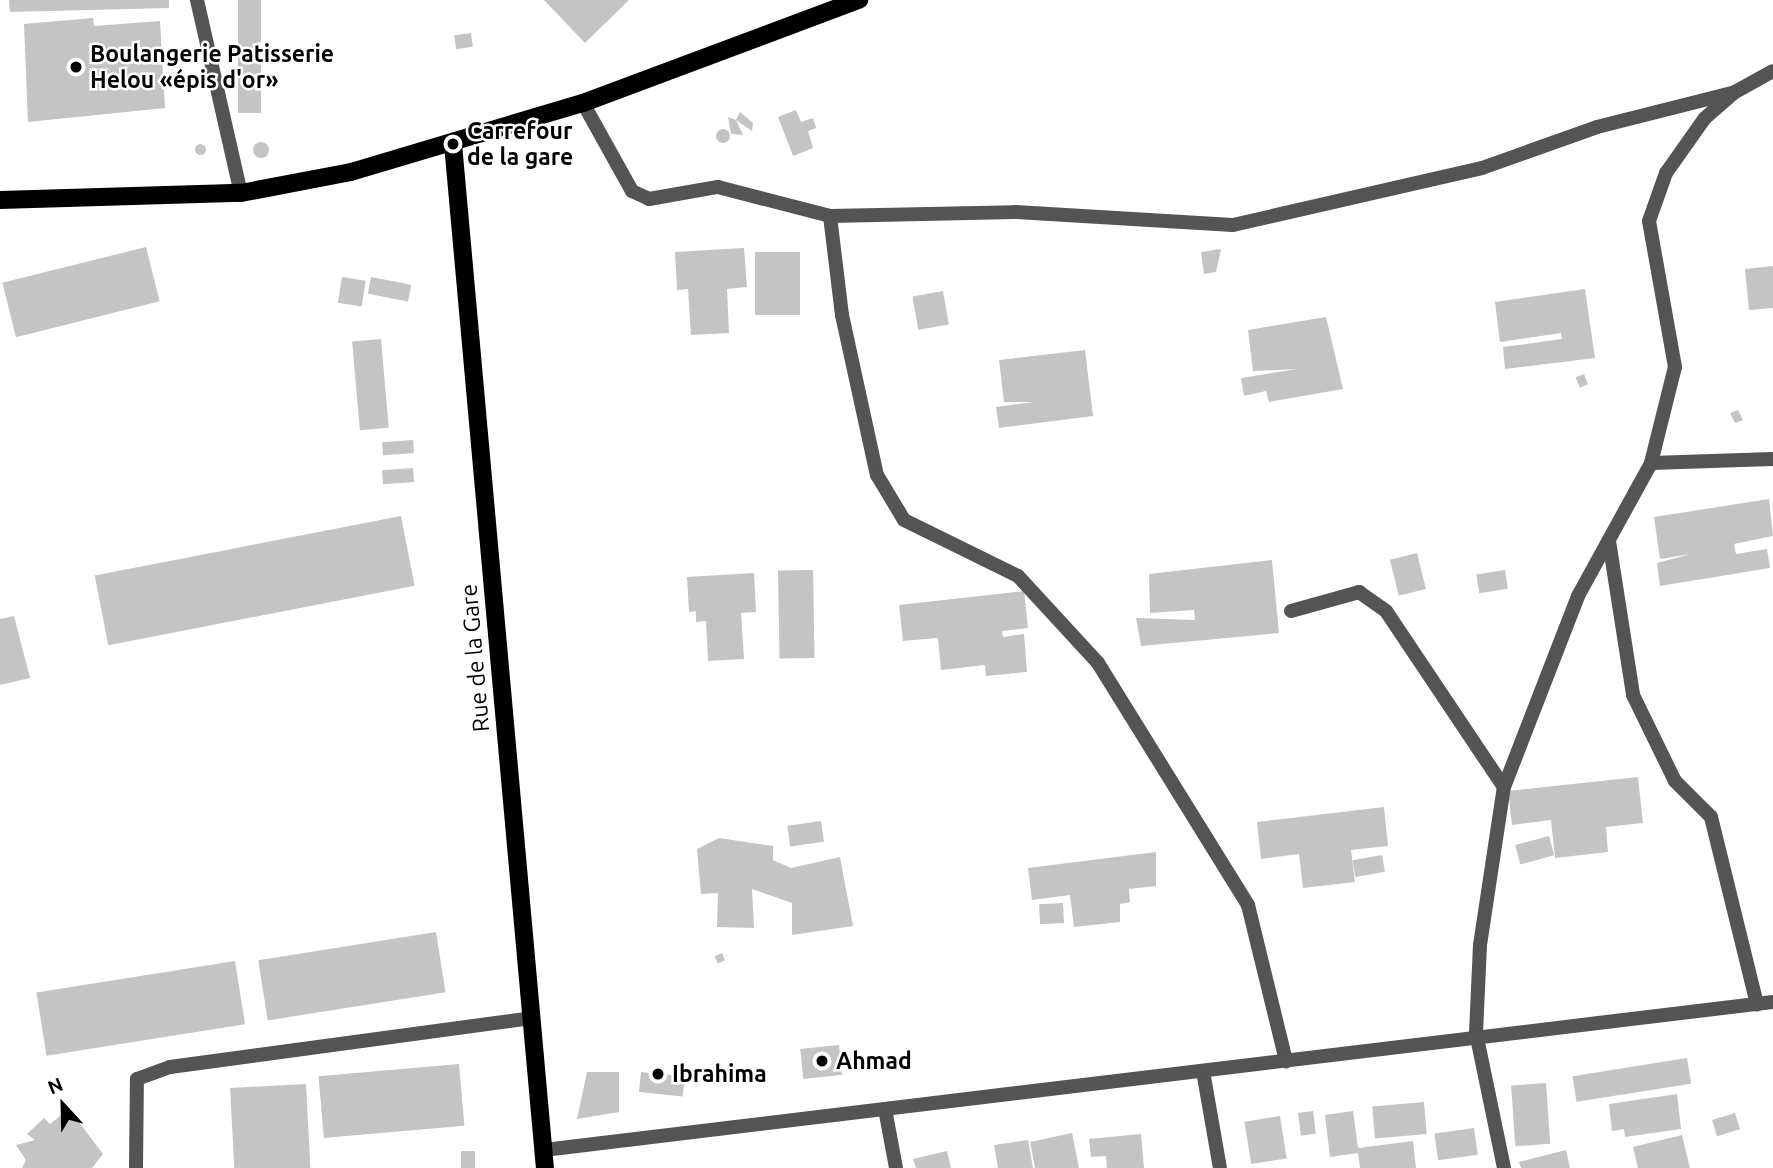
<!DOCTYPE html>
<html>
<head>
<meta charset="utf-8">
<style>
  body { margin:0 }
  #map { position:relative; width:1773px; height:1168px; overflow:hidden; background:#fff; font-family:Ubuntu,sans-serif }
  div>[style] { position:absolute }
  .building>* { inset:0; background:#c4c4c4; transform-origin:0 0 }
  .round { border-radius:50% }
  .service>* { height:14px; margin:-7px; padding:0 7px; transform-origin:7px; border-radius:7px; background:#545454 }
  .minor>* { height:14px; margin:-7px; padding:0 7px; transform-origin:7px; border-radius:7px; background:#545454 }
  .tertiary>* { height:14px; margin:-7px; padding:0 7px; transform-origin:7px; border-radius:7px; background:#545454 }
  .primary>* { height:18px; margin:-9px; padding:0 9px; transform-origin:9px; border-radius:9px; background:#000 }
  .dots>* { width:19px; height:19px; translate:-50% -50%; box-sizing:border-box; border:4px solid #fff; border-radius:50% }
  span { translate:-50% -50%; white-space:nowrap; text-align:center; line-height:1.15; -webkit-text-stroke:5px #fff; paint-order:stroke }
  .poi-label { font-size:23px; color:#000; font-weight:700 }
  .left { translate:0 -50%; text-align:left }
  .street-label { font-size:23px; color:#000 }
  .north { position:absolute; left:28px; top:1070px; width:70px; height:70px; -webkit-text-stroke:5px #fff; paint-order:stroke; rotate:338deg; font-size:19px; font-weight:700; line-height:28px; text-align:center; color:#000 }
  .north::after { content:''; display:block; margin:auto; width:24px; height:32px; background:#000; clip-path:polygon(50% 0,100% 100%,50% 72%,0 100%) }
</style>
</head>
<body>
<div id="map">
  <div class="building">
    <div style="clip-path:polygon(9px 0,169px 0,169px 8px,10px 12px)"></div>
    <div style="left:238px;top:0;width:23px;height:113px"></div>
    <div style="clip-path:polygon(544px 0,629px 0,585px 43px)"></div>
    <div style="clip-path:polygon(93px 18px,94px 26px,160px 21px,165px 108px,28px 122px,24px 24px)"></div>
    <div style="left:471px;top:33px;width:14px;height:17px;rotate:82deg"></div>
    <div style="clip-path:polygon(796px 110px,801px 122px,813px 118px,816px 128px,808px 131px,813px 148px,793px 156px,778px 117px)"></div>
    <div style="clip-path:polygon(740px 112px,753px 123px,752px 131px,736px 120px)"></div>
    <div style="clip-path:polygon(728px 117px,736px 120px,743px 135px,731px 134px)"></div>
    <div class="round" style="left:716px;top:129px;width:14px;height:14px"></div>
    <div class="round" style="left:253px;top:142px;width:16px;height:16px"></div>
    <div class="round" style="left:194.5px;top:143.5px;width:11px;height:11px"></div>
    <div style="left:146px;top:247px;width:56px;height:148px;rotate:76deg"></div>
    <div style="clip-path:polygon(744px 248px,747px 287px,727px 289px,729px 333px,691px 335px,688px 289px,677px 290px,675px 252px)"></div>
    <div style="clip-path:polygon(1221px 249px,1216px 272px,1204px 274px,1201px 252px)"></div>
    <div style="left:755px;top:252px;width:45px;height:63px"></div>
    <div style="clip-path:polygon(1773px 266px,1773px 308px,1749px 310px,1745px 269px)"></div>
    <div style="left:342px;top:277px;width:24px;height:26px;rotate:9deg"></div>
    <div style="left:371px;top:277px;width:41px;height:17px;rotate:11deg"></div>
    <div style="clip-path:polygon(1585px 289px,1595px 358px,1505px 369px,1503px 347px,1562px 339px,1561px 333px,1500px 342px,1495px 302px)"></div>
    <div style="left:943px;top:291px;width:34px;height:31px;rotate:80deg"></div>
    <div style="clip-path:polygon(1326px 317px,1343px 389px,1269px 402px,1266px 391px,1244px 396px,1241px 378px,1297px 369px,1253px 371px,1248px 330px)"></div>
    <div style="left:381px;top:339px;width:89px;height:29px;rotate:85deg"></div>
    <div style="clip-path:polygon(1085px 350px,1093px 416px,999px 428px,996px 407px,1034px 402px,1004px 402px,999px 360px)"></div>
    <div style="left:1584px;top:374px;width:11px;height:9px;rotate:68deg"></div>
    <div style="clip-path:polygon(1738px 410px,1743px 420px,1735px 423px,1730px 413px)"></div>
    <div style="left:413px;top:440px;width:13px;height:31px;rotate:86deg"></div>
    <div style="left:413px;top:468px;width:14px;height:31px;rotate:86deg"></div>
    <div style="clip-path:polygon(1769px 499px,1773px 536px,1734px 544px,1736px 554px,1767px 549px,1770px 568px,1660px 586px,1657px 563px,1691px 554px,1660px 559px,1654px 517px)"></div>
    <div style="left:401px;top:516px;width:71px;height:312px;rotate:79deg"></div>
    <div style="left:1417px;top:553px;width:37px;height:28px;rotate:76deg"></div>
    <div style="clip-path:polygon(1272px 560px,1279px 633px,1141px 646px,1136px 618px,1195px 620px,1194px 610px,1150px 613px,1149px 574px)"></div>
    <div style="left:813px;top:570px;width:88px;height:35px;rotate:89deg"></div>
    <div style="left:1505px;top:570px;width:19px;height:29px;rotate:81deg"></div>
    <div style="clip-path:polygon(754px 573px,756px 612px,741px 613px,744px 659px,708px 661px,706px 621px,696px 622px,696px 611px,689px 612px,687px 577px)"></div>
    <div style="clip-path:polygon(1024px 591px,1028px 628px,1002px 631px,1003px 637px,1024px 634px,1027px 672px,986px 676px,985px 665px,941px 670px,938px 638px,903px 641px,899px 605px)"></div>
    <div style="clip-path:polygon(14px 616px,30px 678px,0 685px,0 619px)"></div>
    <div style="clip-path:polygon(1638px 777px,1643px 823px,1606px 827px,1608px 852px,1555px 858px,1551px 820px,1512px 825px,1508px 791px)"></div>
    <div style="clip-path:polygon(1384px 807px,1388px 846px,1351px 850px,1355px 882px,1303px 888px,1299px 854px,1261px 859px,1257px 822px)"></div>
    <div style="left:821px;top:821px;width:21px;height:34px;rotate:82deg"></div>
    <div style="left:1549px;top:836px;width:20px;height:35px;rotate:75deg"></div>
    <div style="clip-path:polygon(719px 838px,773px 846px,773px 860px,791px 868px,840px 857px,853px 926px,792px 935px,792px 903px,752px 889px,754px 928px,717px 927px,718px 893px,701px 894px,697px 849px)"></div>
    <div style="clip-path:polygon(1156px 852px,1156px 886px,1129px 889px,1130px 902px,1120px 904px,1120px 922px,1074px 927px,1070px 895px,1032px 900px,1028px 868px)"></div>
    <div style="left:1382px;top:855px;width:17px;height:30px;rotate:80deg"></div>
    <div style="left:1063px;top:903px;width:20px;height:24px;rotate:87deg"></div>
    <div style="left:436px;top:932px;width:61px;height:180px;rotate:81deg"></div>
    <div style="left:722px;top:953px;width:8px;height:8px;rotate:67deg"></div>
    <div style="left:235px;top:961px;width:64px;height:201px;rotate:81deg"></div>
    <div style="left:839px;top:1045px;width:30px;height:39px;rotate:84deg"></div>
    <div style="left:1687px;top:1058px;width:26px;height:116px;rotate:81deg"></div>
    <div style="left:459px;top:1064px;width:62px;height:141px;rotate:85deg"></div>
    <div style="clip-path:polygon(587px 1072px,619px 1072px,619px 1112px,577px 1119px)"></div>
    <div style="left:641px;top:1072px;width:44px;height:20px;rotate:6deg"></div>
    <div style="left:1546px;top:1083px;width:61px;height:35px;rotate:86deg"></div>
    <div style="left:306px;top:1084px;width:84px;height:76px;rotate:87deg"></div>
    <div style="clip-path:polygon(1677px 1094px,1681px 1129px,1625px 1137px,1624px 1129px,1612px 1131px,1609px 1104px)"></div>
    <div style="left:1424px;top:1102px;width:32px;height:52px;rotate:85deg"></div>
    <div style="clip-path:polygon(69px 1109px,103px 1154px,92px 1168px,22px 1168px,26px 1160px,16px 1145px,35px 1140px,27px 1134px,44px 1118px,50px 1124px)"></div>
    <div style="left:1313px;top:1111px;width:23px;height:15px;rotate:83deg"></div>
    <div style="clip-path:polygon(1353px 1111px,1358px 1148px,1413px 1141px,1416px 1168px,1360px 1168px,1358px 1153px,1330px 1157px,1325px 1115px)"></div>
    <div style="left:1735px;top:1113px;width:17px;height:24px;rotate:73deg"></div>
    <div style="left:1280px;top:1116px;width:43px;height:36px;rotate:81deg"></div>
    <div style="left:1474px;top:1128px;width:27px;height:40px;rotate:82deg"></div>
    <div style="clip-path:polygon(1072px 1133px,1079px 1168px,1035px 1168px,1030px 1142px)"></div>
    <div style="clip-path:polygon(1141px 1134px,1144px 1168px,1107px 1168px,1106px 1156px,1091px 1157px,1089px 1139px)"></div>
    <div style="clip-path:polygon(1682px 1135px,1690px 1168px,1638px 1168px,1633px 1147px)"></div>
    <div style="clip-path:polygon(1028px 1140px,1033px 1168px,998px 1168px,994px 1145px)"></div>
    <div style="clip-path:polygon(1566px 1150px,1570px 1168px,1521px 1168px,1519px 1162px)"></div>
    <div style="left:475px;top:1151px;width:17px;height:14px;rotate:90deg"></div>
    <div style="clip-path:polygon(947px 1151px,951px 1168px,916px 1168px,913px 1159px)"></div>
  </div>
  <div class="service">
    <div style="left:197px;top:0;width:198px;rotate:77.2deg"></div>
  </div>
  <div class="minor">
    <div style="left:583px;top:103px;width:101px;rotate:60.9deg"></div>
    <div style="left:632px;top:191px;width:19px;rotate:25deg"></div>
    <div style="left:649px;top:199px;width:70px;rotate:-9.9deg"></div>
    <div style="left:718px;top:187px;width:116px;rotate:14.5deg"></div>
    <div style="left:830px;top:216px;width:185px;rotate:-1.2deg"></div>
    <div style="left:1015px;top:212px;width:218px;rotate:3.4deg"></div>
    <div style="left:1233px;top:225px;width:255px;rotate:-12.9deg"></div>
    <div style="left:1482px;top:168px;width:122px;rotate:-19.6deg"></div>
    <div style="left:1597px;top:127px;width:142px;rotate:-14.2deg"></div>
    <div style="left:1735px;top:92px;width:43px;rotate:-28.9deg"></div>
    <div style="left:830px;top:216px;width:100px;rotate:83.1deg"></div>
    <div style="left:842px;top:315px;width:164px;rotate:77.7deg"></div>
    <div style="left:877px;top:475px;width:52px;rotate:59deg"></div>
    <div style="left:904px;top:520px;width:127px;rotate:26.2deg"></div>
    <div style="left:1018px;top:576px;width:118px;rotate:47.4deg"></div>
    <div style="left:1098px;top:663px;width:285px;rotate:58.2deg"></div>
    <div style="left:1248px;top:905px;width:161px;rotate:76.3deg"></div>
    <div style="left:1651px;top:463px;width:122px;rotate:-1.9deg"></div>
    <div style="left:1609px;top:541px;width:156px;rotate:81.1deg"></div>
    <div style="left:1633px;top:695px;width:96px;rotate:64deg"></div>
    <div style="left:1675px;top:781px;width:51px;rotate:45deg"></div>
    <div style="left:1711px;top:817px;width:193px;rotate:76.2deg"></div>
    <div style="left:1291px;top:611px;width:71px;rotate:-15.6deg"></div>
    <div style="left:1359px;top:592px;width:33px;rotate:35deg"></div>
    <div style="left:1386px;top:611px;width:212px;rotate:56.2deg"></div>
    <div style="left:1203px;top:1071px;width:98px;rotate:80.1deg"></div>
    <div style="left:885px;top:1109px;width:60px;rotate:79.4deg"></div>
    <div style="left:136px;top:1168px;width:89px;rotate:-89.4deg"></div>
    <div style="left:137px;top:1079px;width:35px;rotate:-20deg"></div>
    <div style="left:170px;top:1067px;width:365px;rotate:-7.7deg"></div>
    <div style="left:1504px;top:1168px;width:138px;rotate:-101.7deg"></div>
    <div style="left:1476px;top:1033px;width:88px;rotate:-87.4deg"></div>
    <div style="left:1480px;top:945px;width:160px;rotate:-81.4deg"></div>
    <div style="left:1504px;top:787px;width:205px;rotate:-68.8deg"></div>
    <div style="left:1578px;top:596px;width:152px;rotate:-61.2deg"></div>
    <div style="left:1651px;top:463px;width:99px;rotate:-76deg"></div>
    <div style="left:1675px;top:367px;width:148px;rotate:-100.1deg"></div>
    <div style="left:1649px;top:221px;width:51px;rotate:-70.5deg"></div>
    <div style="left:1666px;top:173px;width:67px;rotate:-54.7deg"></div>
    <div style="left:1705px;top:118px;width:38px;rotate:-41deg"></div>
  </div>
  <div class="tertiary">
    <div style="left:544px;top:1150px;width:1238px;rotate:-6.87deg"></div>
  </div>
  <div class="primary">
    <div style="left:453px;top:144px;width:1028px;rotate:84.87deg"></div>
    <div style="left:0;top:200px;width:241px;rotate:-1.7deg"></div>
    <div style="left:241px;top:193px;width:112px;rotate:-10.8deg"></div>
    <div style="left:351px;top:172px;width:242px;rotate:-16.6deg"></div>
    <div style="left:583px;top:103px;width:295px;rotate:-20.5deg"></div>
  </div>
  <div class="dots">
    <div style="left:76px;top:67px;background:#000"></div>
    <div style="left:453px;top:144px;background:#000"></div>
    <div style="left:822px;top:1061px;background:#000"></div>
    <div style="left:658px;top:1074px;background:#000"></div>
  </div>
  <div class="poi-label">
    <span class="left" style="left:90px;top:67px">Boulangerie Patisserie<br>Helou «épis d'or»</span>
    <span class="left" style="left:467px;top:144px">Carrefour<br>de la gare</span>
    <span class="left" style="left:836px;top:1061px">Ahmad</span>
    <span class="left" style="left:672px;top:1074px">Ibrahima</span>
  </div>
  <div class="street-label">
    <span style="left:475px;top:658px;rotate:-95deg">Rue de la Gare</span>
  </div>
  <div class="north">N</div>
</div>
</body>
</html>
